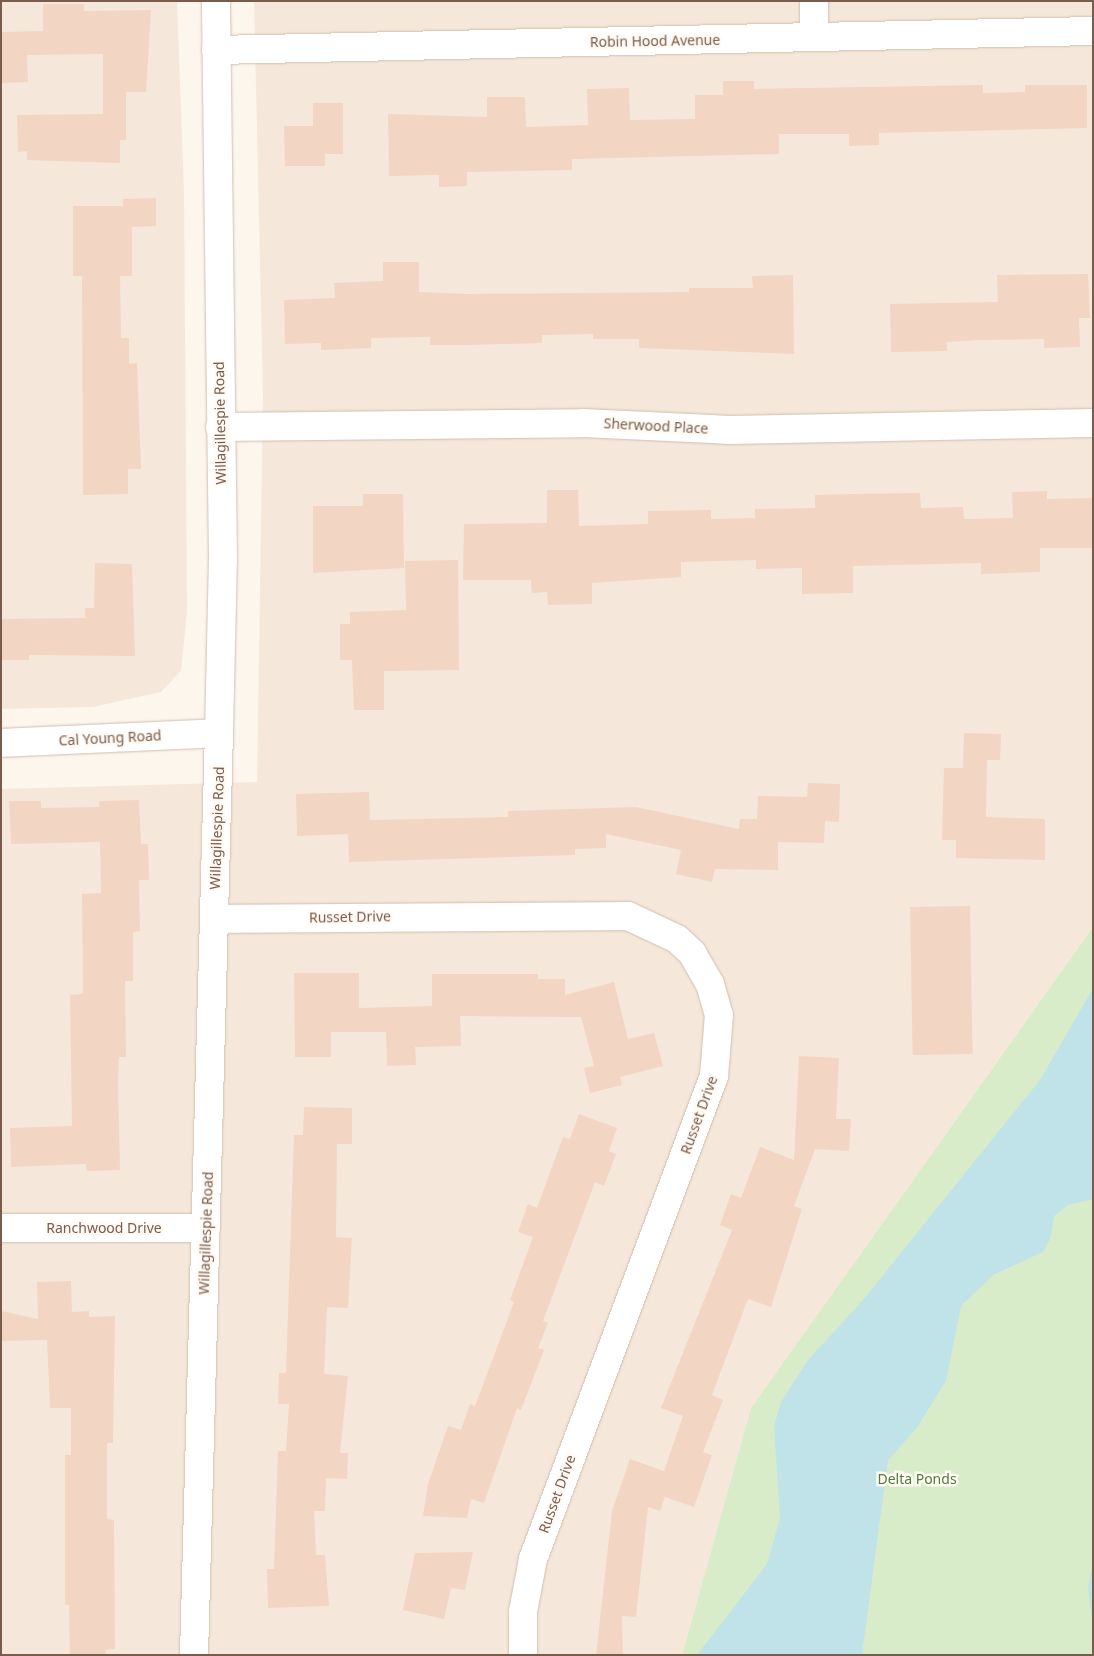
<!DOCTYPE html>
<html>
<head>
<meta charset="utf-8">
<style>
  body { margin:0 }
  #map { position:relative; width:1094px; height:1656px; overflow:hidden; background:#fdf6ec; font-family:"Noto Sans",sans-serif }
  div>[style] { position:absolute }
  .residential>* { inset:0; background:#f5e8da }
  .green>* { inset:0; background:#d8ecc9 }
  .water>* { inset:0; background:#bfe3e8 }
  .building>* { inset:0; background:#f3d5c3; transform-origin:0 0 }
  .roads { filter:drop-shadow(0 0 1px #d1beb0) drop-shadow(0 0 1px #d1beb0) }
  .minor>* { height:28px; margin:-14px; padding:0 14px; transform-origin:14px; border-radius:14px; background:#fff }
  .secondary>* { height:28px; margin:-14px; padding:0 14px; transform-origin:14px; border-radius:14px; background:#fff }
  span { translate:-50% -50%; white-space:nowrap; text-align:center; line-height:1.15; -webkit-text-stroke:5px #fffaf3; paint-order:stroke }
  .street-label { font-size:14px; color:#7a5c4d }
  .park-label { font-size:14px; color:#537a41 }
  .frame { position:absolute; inset:0; border:2px solid #7a5c4d; pointer-events:none }
</style>
</head>
<body>
<div id="map">
  <div class="residential">
    <div style="clip-path:polygon(1px 1px,177px 1px,184px 193px,187px 611px,181px 671px,161px 692px,93px 707px,1px 709px)"></div>
    <div style="clip-path:polygon(254px 1px,1093px 1px,1093px 927px,751px 1408px,682px 1655px,1px 1655px,1px 789px,257px 782px,263px 395px)"></div>
  </div>
  <div class="green">
    <div style="clip-path:polygon(1093px 927px,1093px 1655px,682px 1655px,751px 1408px)"></div>
  </div>
  <div class="water">
    <div style="clip-path:polygon(1093px 988px,1093px 1199px,1068px 1205px,1054px 1216px,1051px 1237px,1043px 1252px,993px 1275px,961px 1306px,946px 1381px,916px 1429px,888px 1460px,862px 1655px,697px 1655px,767px 1564px,780px 1518px,774px 1426px,781px 1402px,808px 1360px,863px 1300px,1040px 1080px)"></div>
    <div style="clip-path:polygon(1093px 1561px,1093px 1628px,1088px 1587px)"></div>
  </div>
  <div class="building">
    <div style="clip-path:polygon(43px 4px,84px 4px,84px 11px,151px 10px,146px 92px,126px 92px,126px 140px,120px 140px,120px 163px,27px 160px,27px 151px,18px 152px,17px 115px,103px 114px,103px 54px,27px 55px,28px 82px,1px 83px,1px 32px,43px 31px)"></div>
    <div style="clip-path:polygon(723px 81px,754px 81px,754px 89px,983px 85px,983px 93px,1025px 92px,1025px 85px,1087px 85px,1087px 128px,879px 133px,879px 145px,849px 146px,849px 134px,779px 134px,779px 154px,572px 159px,572px 170px,467px 172px,467px 186px,439px 187px,439px 175px,389px 176px,388px 114px,487px 117px,487px 97px,525px 97px,526px 127px,588px 125px,587px 89px,629px 88px,630px 120px,695px 119px,695px 95px,723px 95px)"></div>
    <div style="clip-path:polygon(313px 103px,343px 103px,343px 154px,325px 154px,325px 166px,285px 166px,284px 126px,313px 126px)"></div>
    <div style="clip-path:polygon(156px 198px,156px 226px,132px 227px,132px 276px,120px 276px,121px 338px,129px 338px,129px 364px,137px 363px,141px 469px,128px 469px,128px 494px,83px 495px,82px 276px,73px 276px,73px 206px,123px 206px,123px 199px)"></div>
    <div style="clip-path:polygon(383px 262px,419px 262px,419px 292px,468px 294px,689px 292px,689px 288px,753px 288px,752px 276px,793px 275px,794px 354px,639px 348px,639px 339px,593px 339px,593px 334px,542px 335px,542px 343px,468px 345px,430px 345px,430px 337px,371px 338px,371px 348px,321px 350px,321px 343px,285px 344px,284px 300px,335px 298px,334px 283px,383px 281px)"></div>
    <div style="clip-path:polygon(1088px 274px,1090px 318px,1079px 318px,1080px 347px,1044px 348px,1044px 339px,980px 340px,947px 342px,947px 351px,891px 352px,890px 304px,998px 302px,997px 275px)"></div>
    <div style="clip-path:polygon(547px 490px,578px 490px,579px 526px,648px 524px,648px 511px,711px 510px,711px 519px,755px 518px,755px 509px,815px 508px,815px 495px,852px 494px,920px 493px,921px 508px,963px 507px,964px 519px,1013px 518px,1012px 492px,1047px 491px,1047px 499px,1093px 498px,1093px 548px,1040px 548px,1040px 572px,981px 574px,981px 563px,853px 566px,853px 593px,802px 594px,802px 568px,756px 569px,756px 560px,681px 562px,681px 577px,592px 583px,592px 604px,548px 605px,547px 592px,532px 593px,531px 580px,463px 580px,464px 524px,547px 523px)"></div>
    <div style="clip-path:polygon(363px 494px,403px 494px,404px 568px,313px 573px,313px 506px,363px 506px)"></div>
    <div style="clip-path:polygon(458px 560px,459px 670px,384px 671px,384px 710px,354px 710px,352px 660px,340px 660px,340px 624px,350px 624px,350px 612px,406px 610px,405px 561px)"></div>
    <div style="clip-path:polygon(95px 563px,132px 564px,135px 656px,29px 655px,29px 660px,1px 660px,1px 619px,85px 618px,85px 608px,94px 608px)"></div>
    <div style="clip-path:polygon(964px 733px,1001px 734px,1000px 760px,987px 760px,986px 817px,1045px 819px,1045px 860px,956px 858px,956px 840px,942px 840px,944px 768px,963px 768px)"></div>
    <div style="clip-path:polygon(808px 783px,840px 784px,839px 822px,825px 821px,824px 843px,778px 842px,778px 870px,715px 869px,712px 882px,676px 874px,681px 850px,606px 834px,606px 848px,575px 849px,575px 855px,349px 862px,348px 834px,297px 836px,296px 794px,369px 792px,370px 820px,508px 817px,508px 811px,636px 807px,739px 829px,740px 819px,757px 819px,758px 796px,807px 797px)"></div>
    <div style="clip-path:polygon(139px 800px,141px 844px,148px 844px,149px 880px,139px 880px,140px 931px,133px 932px,133px 981px,125px 981px,126px 1057px,119px 1057px,118px 1086px,120px 1170px,87px 1171px,86px 1164px,11px 1167px,10px 1128px,72px 1126px,70px 995px,83px 994px,82px 894px,101px 893px,100px 842px,11px 844px,9px 801px,41px 801px,41px 808px,99px 807px,99px 801px)"></div>
    <div style="left:970px;top:906px;width:148px;height:60px;rotate:89deg"></div>
    <div style="clip-path:polygon(294px 973px,359px 973px,359px 1008px,432px 1006px,432px 974px,538px 974px,538px 979px,565px 979px,565px 995px,614px 982px,628px 1039px,654px 1033px,663px 1066px,620px 1077px,622px 1085px,590px 1093px,584px 1068px,594px 1066px,581px 1017px,460px 1016px,461px 1046px,415px 1047px,416px 1065px,387px 1066px,386px 1032px,331px 1032px,331px 1057px,295px 1057px)"></div>
    <div style="clip-path:polygon(799px 1056px,839px 1058px,836px 1119px,851px 1119px,849px 1151px,815px 1149px,794px 1206px,802px 1209px,771px 1307px,748px 1299px,712px 1395px,723px 1400px,703px 1452px,712px 1455px,694px 1507px,665px 1497px,660px 1511px,648px 1507px,636px 1617px,622px 1616px,623px 1655px,596px 1655px,612px 1511px,630px 1459px,664px 1471px,683px 1416px,661px 1408px,732px 1230px,720px 1225px,731px 1194px,741px 1198px,760px 1147px,794px 1160px)"></div>
    <div style="clip-path:polygon(304px 1107px,352px 1108px,352px 1144px,337px 1144px,336px 1237px,352px 1238px,348px 1308px,327px 1307px,324px 1374px,348px 1376px,340px 1453px,348px 1453px,347px 1479px,326px 1478px,325px 1511px,314px 1511px,316px 1555px,325px 1555px,329px 1606px,268px 1608px,267px 1569px,274px 1569px,278px 1451px,286px 1451px,289px 1404px,278px 1404px,279px 1373px,286px 1373px,294px 1135px,303px 1135px)"></div>
    <div style="clip-path:polygon(579px 1114px,617px 1128px,609px 1151px,616px 1154px,604px 1186px,595px 1182px,543px 1321px,548px 1323px,538px 1348px,544px 1350px,521px 1410px,517px 1408px,484px 1503px,471px 1499px,467px 1518px,423px 1516px,428px 1484px,448px 1426px,461px 1430px,470px 1404px,475px 1406px,514px 1302px,510px 1300px,533px 1237px,518px 1232px,528px 1204px,537px 1208px,563px 1137px,570px 1139px)"></div>
    <div style="clip-path:polygon(71px 1281px,72px 1312px,89px 1311px,89px 1317px,115px 1316px,113px 1443px,107px 1443px,107px 1519px,114px 1520px,115px 1649px,106px 1650px,106px 1655px,70px 1655px,69px 1605px,65px 1605px,65px 1455px,71px 1455px,71px 1408px,50px 1408px,47px 1340px,1px 1341px,1px 1311px,38px 1319px,37px 1282px)"></div>
    <div style="clip-path:polygon(473px 1552px,465px 1590px,451px 1588px,444px 1619px,403px 1610px,415px 1553px)"></div>
  </div>
  <div class="roads">
    <div class="minor">
      <div style="left:814px;top:1px;width:36px;rotate:90deg"></div>
      <div style="left:216px;top:50px;width:877px;rotate:-1.24deg"></div>
      <div style="left:220px;top:427px;width:363px;rotate:-0.6deg"></div>
      <div style="left:583px;top:423px;width:147px;rotate:2.7deg"></div>
      <div style="left:730px;top:430px;width:363px;rotate:-1.1deg"></div>
      <div style="left:214px;top:919px;width:414px;rotate:-0.4deg"></div>
      <div style="left:628px;top:916px;width:54px;rotate:25.1deg"></div>
      <div style="left:677px;top:939px;width:21px;rotate:43deg"></div>
      <div style="left:692px;top:953px;width:36px;rotate:60deg"></div>
      <div style="left:710px;top:984px;width:32px;rotate:74deg"></div>
      <div style="left:719px;top:1015px;width:61px;rotate:94.7deg"></div>
      <div style="left:714px;top:1076px;width:516px;rotate:110.54deg"></div>
      <div style="left:533px;top:1559px;width:54px;rotate:100.7deg"></div>
      <div style="left:523px;top:1612px;width:43px;rotate:90deg"></div>
      <div style="left:1px;top:1228px;width:205px"></div>
      <div style="left:194px;top:1655px;width:922px;rotate:-88.45deg"></div>
    </div>
    <div class="secondary">
      <div style="left:1px;top:743px;width:218px;rotate:-2.6deg"></div>
      <div style="left:219px;top:733px;width:172px;rotate:-88.7deg"></div>
      <div style="left:223px;top:561px;width:560px;rotate:-90.72deg"></div>
    </div>
  </div>
  <div class="street-label">
    <span style="left:655px;top:41px;rotate:-1deg">Robin Hood Avenue</span>
    <span style="left:220px;top:423px;rotate:-91deg">Willagillespie Road</span>
    <span style="left:656px;top:426px;rotate:3deg">Sherwood Place</span>
    <span style="left:110px;top:738px;rotate:-3deg">Cal Young Road</span>
    <span style="left:217px;top:828px;rotate:-88deg">Willagillespie Road</span>
    <span style="left:350px;top:917px;rotate:-1deg">Russet Drive</span>
    <span style="left:699px;top:1115px;rotate:-70deg">Russet Drive</span>
    <span style="left:104px;top:1228px">Ranchwood Drive</span>
    <span style="left:206px;top:1233px;rotate:-88deg">Willagillespie Road</span>
    <span style="left:557px;top:1494px;rotate:-70deg">Russet Drive</span>
  </div>
  <div class="park-label">
    <span style="left:917px;top:1479px">Delta Ponds</span>
  </div>
  <div class="frame"></div>
</div>
</body>
</html>
